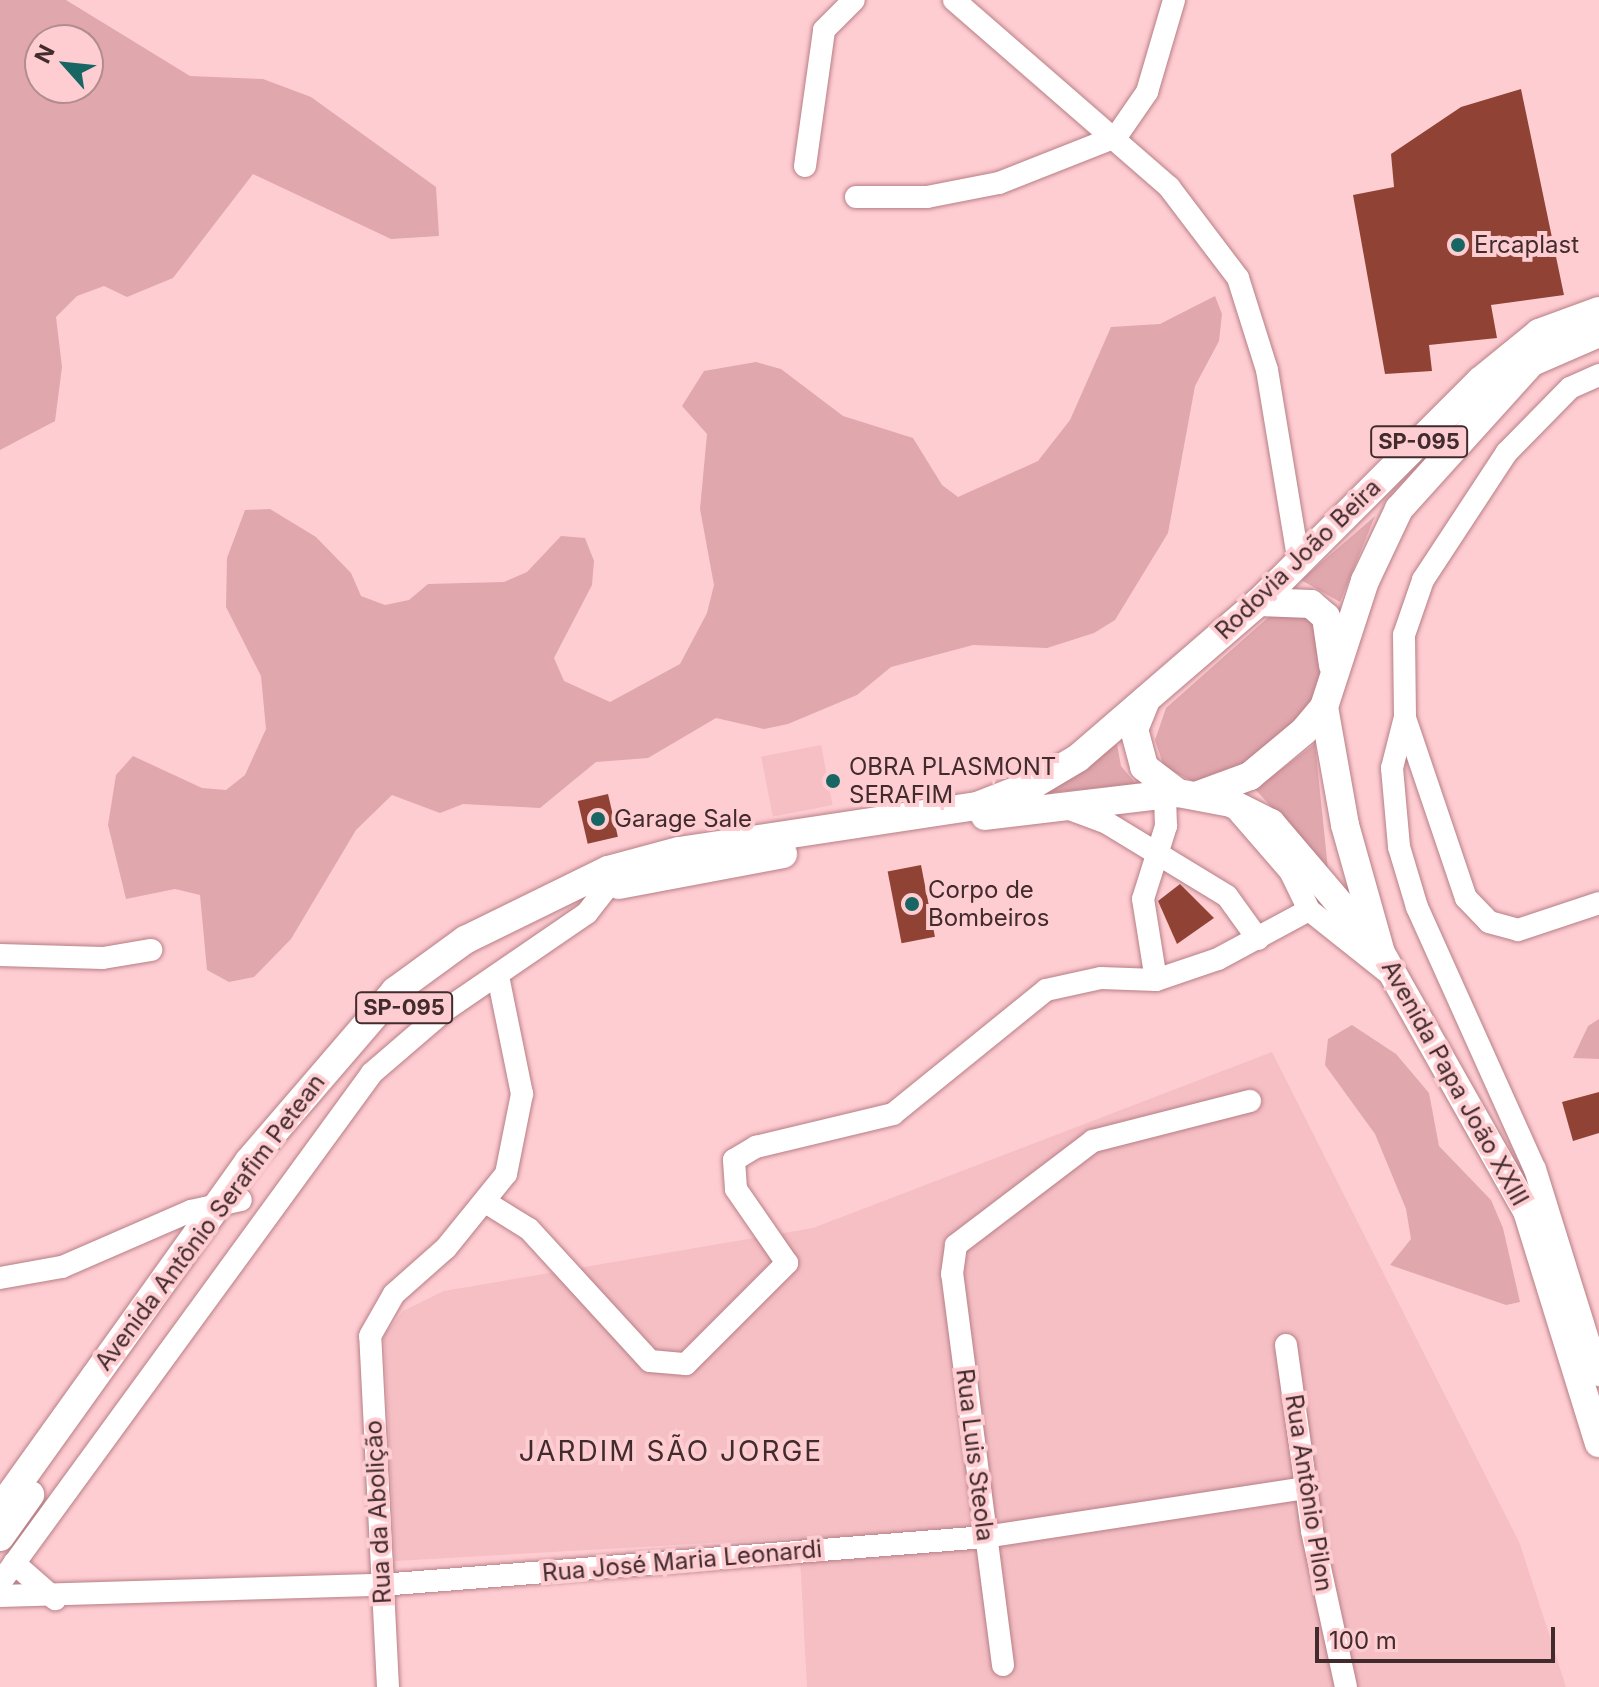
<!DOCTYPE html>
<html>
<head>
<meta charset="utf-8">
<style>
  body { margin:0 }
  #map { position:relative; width:1599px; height:1687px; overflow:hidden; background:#fecdd2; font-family:Inter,sans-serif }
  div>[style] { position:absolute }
  .built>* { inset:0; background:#f5bfc4; transform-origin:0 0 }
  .green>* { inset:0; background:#e0a7ad }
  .building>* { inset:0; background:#904335; transform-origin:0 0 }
  .roads { filter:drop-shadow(0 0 2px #b77f85) drop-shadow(0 0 2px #b77f85) }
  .minor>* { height:22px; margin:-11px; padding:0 11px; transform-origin:11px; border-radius:11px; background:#fff }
  .major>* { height:28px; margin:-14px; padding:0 14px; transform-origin:14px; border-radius:14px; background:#fff }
  .dots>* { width:22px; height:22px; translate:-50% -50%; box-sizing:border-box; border:4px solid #fecdd2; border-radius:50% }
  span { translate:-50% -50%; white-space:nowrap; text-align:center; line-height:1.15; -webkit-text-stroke:8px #fecdd2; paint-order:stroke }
  .shield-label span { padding:2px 6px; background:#fecdd2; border:2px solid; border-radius:6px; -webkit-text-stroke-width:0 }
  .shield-label { font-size:22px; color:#422b2d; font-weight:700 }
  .poi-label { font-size:24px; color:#422b2d }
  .left { translate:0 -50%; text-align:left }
  .street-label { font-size:24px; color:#422b2d }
  .quarter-label { font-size:28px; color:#422b2d; letter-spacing:2px }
  .north { position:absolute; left:24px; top:24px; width:80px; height:80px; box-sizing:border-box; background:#fecdd2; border:2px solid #b38c90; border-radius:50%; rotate:297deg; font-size:22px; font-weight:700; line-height:32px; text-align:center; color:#422b2d }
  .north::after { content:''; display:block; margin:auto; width:28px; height:36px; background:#186664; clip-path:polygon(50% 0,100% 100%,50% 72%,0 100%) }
  .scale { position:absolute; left:1315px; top:1627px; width:240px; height:36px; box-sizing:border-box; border:4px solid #422b2d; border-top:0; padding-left:10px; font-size:24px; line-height:28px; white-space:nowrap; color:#422b2d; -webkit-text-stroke:6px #fecdd2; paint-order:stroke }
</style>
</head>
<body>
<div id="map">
  <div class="built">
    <div style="left:821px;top:745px;width:61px;height:61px;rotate:79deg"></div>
    <div style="clip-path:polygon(1272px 1052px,1520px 1544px,1566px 1687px,807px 1687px,799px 1538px,395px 1561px,384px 1335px,403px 1311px,444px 1291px,813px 1228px)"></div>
  </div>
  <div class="green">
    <div style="clip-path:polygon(evenodd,0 0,66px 0,190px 76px,263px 79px,311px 97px,436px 187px,439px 236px,391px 239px,253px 174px,173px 278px,127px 297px,104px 286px,77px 296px,56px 317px,62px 367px,55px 421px,0 450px,0 0,40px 40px,88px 40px,88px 88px,40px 88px,40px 40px)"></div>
    <div style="clip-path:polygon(1215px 296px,1222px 314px,1219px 341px,1195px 386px,1168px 533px,1115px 620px,1094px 633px,1047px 648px,973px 645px,891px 667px,857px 695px,788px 724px,764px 729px,716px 718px,648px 758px,596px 762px,540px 808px,463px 804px,440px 813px,392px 795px,356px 830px,291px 939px,254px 977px,229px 982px,207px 970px,200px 895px,175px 889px,126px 899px,108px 825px,116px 775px,133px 756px,202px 788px,226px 790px,245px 775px,266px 729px,261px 676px,226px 607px,227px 558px,245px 510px,270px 509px,316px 537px,351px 573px,361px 596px,385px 605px,409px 600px,428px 584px,504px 582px,527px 572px,561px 536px,585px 538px,594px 561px,592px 585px,554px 658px,564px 681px,610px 702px,680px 664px,707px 613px,714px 585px,700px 509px,707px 434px,682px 406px,704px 371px,756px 362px,781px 369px,843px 416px,913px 438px,942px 485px,958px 497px,1038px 461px,1070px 420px,1111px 327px,1160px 324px)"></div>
    <div style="clip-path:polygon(1375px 516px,1340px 602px,1301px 580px)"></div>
    <div style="clip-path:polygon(1302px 612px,1326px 624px,1331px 675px,1274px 755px,1194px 782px,1164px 767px,1155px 740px,1166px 708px,1273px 613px)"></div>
    <div style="clip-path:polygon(1117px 744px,1121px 766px,1136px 784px,1048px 793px)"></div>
    <div style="clip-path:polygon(1315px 744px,1328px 869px,1255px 789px)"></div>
    <div style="clip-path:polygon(1599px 1019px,1599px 1059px,1573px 1058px,1588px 1026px)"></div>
    <div style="clip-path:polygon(1352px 1025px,1396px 1054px,1429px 1093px,1439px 1146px,1491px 1200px,1503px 1228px,1520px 1302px,1506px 1305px,1390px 1265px,1411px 1239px,1406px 1209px,1375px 1134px,1325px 1065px,1328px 1039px)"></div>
  </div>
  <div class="building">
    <div style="clip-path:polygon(1521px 89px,1564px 295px,1491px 305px,1497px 338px,1429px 345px,1432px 371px,1385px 374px,1353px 195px,1394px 187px,1391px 154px,1461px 107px)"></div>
    <div style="left:608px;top:794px;width:44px;height:31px;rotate:77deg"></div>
    <div style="left:921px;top:865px;width:73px;height:34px;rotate:79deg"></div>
    <div style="clip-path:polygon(1180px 884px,1214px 918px,1177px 944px,1158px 901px)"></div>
    <div style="clip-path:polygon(1599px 1092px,1599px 1133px,1573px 1141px,1562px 1102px)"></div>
  </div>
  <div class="roads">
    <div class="minor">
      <div style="left:954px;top:0;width:285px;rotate:41deg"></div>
      <div style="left:1169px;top:187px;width:114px;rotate:52.8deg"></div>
      <div style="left:1238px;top:278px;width:96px;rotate:72.5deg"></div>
      <div style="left:1267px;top:370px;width:196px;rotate:80.6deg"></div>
      <div style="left:805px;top:166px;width:137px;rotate:-82deg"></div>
      <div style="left:824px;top:30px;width:42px;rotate:-45deg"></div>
      <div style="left:856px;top:197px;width:71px"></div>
      <div style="left:927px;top:197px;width:73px;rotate:-11deg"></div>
      <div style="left:999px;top:183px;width:126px;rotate:-21.5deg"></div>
      <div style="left:1116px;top:137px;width:55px;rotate:-55.4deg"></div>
      <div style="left:1147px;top:92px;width:96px;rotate:-73.6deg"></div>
      <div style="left:1599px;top:375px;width:32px;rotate:156deg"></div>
      <div style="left:1570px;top:388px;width:90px;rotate:134.5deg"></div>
      <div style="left:1507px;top:452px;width:153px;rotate:123.3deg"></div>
      <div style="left:1423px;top:580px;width:58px;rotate:109.1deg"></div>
      <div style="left:1404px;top:635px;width:82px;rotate:89.3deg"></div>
      <div style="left:1405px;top:717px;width:53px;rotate:104.3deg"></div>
      <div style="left:1392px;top:768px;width:79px;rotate:84.9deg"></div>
      <div style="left:1399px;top:847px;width:63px;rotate:73.3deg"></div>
      <div style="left:1417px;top:907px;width:287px;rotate:65.8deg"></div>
      <div style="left:1535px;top:1169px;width:216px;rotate:72.7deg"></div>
      <div style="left:1405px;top:718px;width:190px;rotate:71.3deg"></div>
      <div style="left:1466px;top:898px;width:33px;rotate:46deg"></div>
      <div style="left:1489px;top:922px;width:30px;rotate:15deg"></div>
      <div style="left:1518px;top:930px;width:85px;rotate:-18.4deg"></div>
      <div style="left:1231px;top:803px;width:90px;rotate:49.1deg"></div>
      <div style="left:1290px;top:871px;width:43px;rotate:64deg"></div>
      <div style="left:1064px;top:807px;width:46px;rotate:20.4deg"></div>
      <div style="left:1107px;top:823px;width:140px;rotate:31.3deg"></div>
      <div style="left:1227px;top:896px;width:53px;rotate:54.2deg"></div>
      <div style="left:0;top:955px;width:103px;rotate:1.7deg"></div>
      <div style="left:103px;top:958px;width:49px;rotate:-9.5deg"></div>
      <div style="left:1156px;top:980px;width:82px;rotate:-99.1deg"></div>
      <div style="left:1143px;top:899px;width:77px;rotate:-72.5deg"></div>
      <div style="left:1166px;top:826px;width:31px;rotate:-92deg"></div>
      <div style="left:487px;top:1203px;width:49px;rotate:31.8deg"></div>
      <div style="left:529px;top:1229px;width:179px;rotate:47.5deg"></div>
      <div style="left:650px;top:1361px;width:36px;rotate:5deg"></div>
      <div style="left:686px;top:1364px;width:143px;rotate:-45deg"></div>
      <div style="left:787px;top:1263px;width:90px;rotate:-124.6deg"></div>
      <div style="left:736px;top:1189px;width:29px;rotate:-94deg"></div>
      <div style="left:734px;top:1160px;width:26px;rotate:-31deg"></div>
      <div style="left:756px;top:1147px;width:141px;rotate:-13.5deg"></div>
      <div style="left:893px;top:1114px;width:197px;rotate:-39deg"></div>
      <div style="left:1046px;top:990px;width:56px;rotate:-12.3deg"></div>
      <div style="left:1101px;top:978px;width:55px;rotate:2.1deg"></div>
      <div style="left:1156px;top:980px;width:65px;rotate:-18.7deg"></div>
      <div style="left:1218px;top:959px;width:103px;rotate:-28.3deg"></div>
      <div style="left:1309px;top:910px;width:106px;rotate:38.5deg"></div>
      <div style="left:0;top:1278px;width:63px;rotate:-10.1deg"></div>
      <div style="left:62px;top:1267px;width:141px;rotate:-23.5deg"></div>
      <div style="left:191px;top:1211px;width:51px;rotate:-12.4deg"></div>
      <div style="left:1286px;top:1345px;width:188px;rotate:82deg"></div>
      <div style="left:1312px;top:1531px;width:160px;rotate:77.7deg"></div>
      <div style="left:14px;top:1563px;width:55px;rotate:41.3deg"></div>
      <div style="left:0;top:1583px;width:631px;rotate:-53.89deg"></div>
      <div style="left:372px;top:1073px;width:95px;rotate:-40.7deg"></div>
      <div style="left:444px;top:1011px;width:173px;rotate:-34.4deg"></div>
      <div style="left:587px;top:913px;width:33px;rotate:-52deg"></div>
      <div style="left:0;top:1596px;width:381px;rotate:-1.7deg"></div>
      <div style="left:381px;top:1585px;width:606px;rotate:-4.54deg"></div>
      <div style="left:985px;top:1537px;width:324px;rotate:-8.7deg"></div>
      <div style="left:1003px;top:1665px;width:394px;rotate:-97.4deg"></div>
      <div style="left:952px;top:1274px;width:29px;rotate:-82deg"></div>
      <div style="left:956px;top:1245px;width:172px;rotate:-37.2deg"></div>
      <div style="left:1093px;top:1141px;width:162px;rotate:-14.3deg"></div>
      <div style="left:388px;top:1687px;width:351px;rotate:-92.9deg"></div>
      <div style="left:370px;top:1336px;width:48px;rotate:-60.3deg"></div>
      <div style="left:394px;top:1294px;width:69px;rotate:-41.5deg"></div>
      <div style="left:446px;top:1248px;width:95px;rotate:-51deg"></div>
      <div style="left:506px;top:1174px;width:82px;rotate:-78.7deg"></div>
      <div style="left:522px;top:1094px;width:120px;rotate:-101.5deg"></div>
    </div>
    <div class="major">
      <div style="left:1259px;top:602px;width:52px;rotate:2.2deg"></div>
      <div style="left:1311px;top:604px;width:20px;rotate:41deg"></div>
      <div style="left:1326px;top:617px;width:49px;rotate:81.7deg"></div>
      <div style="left:1146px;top:700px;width:31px;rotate:112deg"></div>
      <div style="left:1134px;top:729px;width:39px;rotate:75deg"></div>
      <div style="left:1144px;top:767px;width:43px;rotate:37.4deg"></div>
      <div style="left:1178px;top:793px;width:54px;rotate:10.7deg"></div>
      <div style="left:1231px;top:803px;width:45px;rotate:26.6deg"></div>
      <div style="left:1271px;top:823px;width:157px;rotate:49.6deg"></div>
      <div style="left:1324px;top:707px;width:120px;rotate:79.9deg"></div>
      <div style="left:1345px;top:825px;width:133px;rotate:74.3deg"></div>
      <div style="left:1381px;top:953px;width:296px;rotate:60.5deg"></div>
      <div style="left:1527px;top:1211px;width:243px;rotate:72.8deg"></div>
      <div style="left:1196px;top:796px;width:58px;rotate:-20.3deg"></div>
      <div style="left:1250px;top:776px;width:70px;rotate:-39.8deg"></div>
      <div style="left:1304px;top:731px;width:31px;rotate:-50deg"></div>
      <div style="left:1324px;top:707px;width:133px;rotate:-72deg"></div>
      <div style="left:1365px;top:581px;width:80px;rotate:-64.7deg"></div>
      <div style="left:1399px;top:509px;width:198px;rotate:-47.9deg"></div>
      <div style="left:1532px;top:362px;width:73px;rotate:-23.4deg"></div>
      <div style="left:985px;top:816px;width:194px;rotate:-6.8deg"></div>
      <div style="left:619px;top:885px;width:167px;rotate:-10.7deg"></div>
      <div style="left:0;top:1509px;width:428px;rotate:-54.4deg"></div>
      <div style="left:249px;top:1161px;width:224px;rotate:-49.3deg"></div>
      <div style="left:395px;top:991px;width:87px;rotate:-36.1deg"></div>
      <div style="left:465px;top:940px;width:159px;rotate:-26.1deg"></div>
      <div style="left:608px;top:870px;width:73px;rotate:-15deg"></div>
      <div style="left:679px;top:851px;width:301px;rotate:-8.6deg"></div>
      <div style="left:977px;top:806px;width:63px;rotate:-21.3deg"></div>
      <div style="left:1036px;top:783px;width:49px;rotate:-30.8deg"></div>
      <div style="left:1078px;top:758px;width:239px;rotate:-40.8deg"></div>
      <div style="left:1259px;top:602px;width:313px;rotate:-45deg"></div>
      <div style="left:1480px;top:381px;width:76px;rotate:-39.1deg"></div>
      <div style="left:1539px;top:333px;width:64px;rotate:-20.1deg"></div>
      <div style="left:0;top:1537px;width:52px;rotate:-54.5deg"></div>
    </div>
  </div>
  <div class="dots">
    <div style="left:1458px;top:245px;background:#186664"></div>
    <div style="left:833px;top:781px;background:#186664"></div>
    <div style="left:598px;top:819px;background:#186664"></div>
    <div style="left:912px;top:904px;background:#186664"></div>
  </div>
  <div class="shield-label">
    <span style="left:1419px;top:442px">SP-095</span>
    <span style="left:404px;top:1008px">SP-095</span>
  </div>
  <div class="poi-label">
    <span class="left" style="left:1474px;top:245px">Ercaplast</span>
    <span class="left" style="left:849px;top:781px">OBRA PLASMONT<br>SERAFIM</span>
    <span class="left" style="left:614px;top:819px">Garage Sale</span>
    <span class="left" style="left:928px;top:904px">Corpo de<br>Bombeiros</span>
  </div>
  <div class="street-label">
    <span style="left:1298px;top:559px;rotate:-44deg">Rodovia João Beira</span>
    <span style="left:1455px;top:1083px;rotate:61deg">Avenida Papa João XXIII</span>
    <span style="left:210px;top:1222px;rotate:-53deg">Avenida Antônio Serafim Petean</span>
    <span style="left:975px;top:1455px;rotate:83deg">Rua Luis Steola</span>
    <span style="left:1309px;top:1493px;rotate:81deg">Rua Antônio Pilon</span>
    <span style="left:378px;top:1512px;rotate:-93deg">Rua da Abolição</span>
    <span style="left:682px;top:1561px;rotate:-5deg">Rua José Maria Leonardi</span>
  </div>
  <div class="quarter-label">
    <span style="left:671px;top:1451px">JARDIM SÃO JORGE</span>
  </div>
  <div class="north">N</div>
  <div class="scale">100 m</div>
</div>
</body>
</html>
